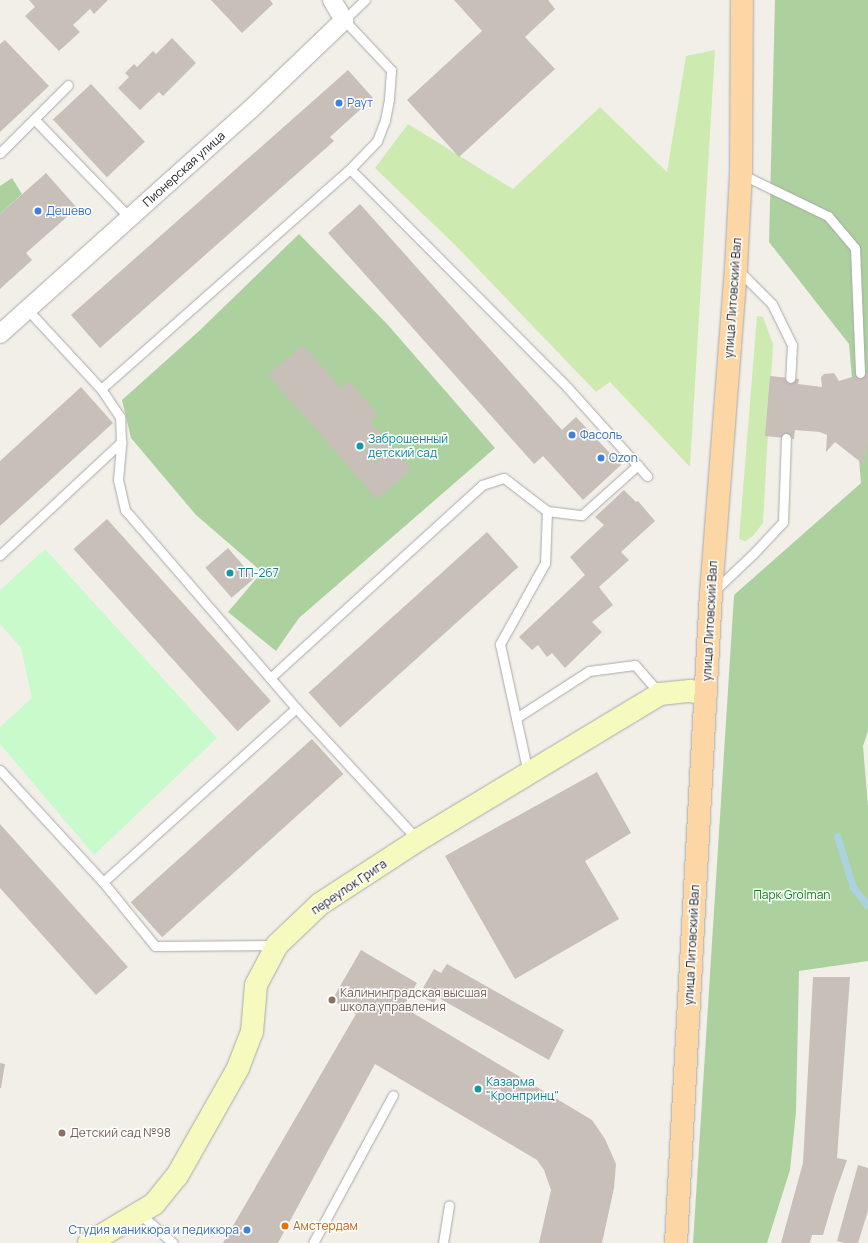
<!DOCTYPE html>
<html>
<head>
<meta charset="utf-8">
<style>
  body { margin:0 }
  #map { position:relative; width:868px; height:1243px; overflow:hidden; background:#f2efe9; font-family:Manrope,sans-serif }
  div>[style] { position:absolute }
  .grass>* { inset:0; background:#cdebb0 }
  .forest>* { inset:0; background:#add19e }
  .park>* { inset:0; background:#c8facc }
  .stream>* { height:7px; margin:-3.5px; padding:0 3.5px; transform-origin:3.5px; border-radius:3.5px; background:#aad3df }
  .building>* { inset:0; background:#c7bfb8; transform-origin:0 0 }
  .roads { filter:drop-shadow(0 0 1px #a9a9a9) drop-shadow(0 0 1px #a9a9a9) }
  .lane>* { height:9px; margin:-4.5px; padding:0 4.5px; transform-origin:4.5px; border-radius:4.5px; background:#fff }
  .street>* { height:18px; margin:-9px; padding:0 9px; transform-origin:9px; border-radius:9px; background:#fff }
  .secondary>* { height:22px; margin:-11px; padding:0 11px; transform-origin:11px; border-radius:11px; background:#f7fabf }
  .primary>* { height:22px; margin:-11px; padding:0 11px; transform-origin:11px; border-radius:11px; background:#fcd6a4 }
  .dots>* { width:11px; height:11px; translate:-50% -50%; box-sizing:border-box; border:2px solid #fff; border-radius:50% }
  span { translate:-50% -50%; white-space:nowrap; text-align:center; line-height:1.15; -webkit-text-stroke:3px #fff; paint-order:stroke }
  .shop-label { font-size:12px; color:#366cbe }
  .left { translate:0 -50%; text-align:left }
  .right { translate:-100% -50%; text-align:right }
  .street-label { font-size:12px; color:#222 }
  .culture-label { font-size:12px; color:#0d838f }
  .park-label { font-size:12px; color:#0c8416 }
  .education-label { font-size:12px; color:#785e54 }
  .food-label { font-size:12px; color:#c56008 }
</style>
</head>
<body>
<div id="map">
  <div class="grass">
    <div style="clip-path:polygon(715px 50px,690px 467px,610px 382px,596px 392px,455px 245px,375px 168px,408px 124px,513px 189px,600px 107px,667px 172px,686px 56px)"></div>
    <div style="clip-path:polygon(757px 316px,763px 317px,773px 344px,763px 523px,753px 536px,745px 541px,739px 539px)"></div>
  </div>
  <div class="forest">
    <div style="clip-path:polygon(775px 0,868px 0,868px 731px,863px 746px,868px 806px,868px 961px,799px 971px,796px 1112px,790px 1170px,767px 1243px,693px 1243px,734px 595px,861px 483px,849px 344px,769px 242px)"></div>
    <div style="clip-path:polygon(12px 178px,22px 194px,0 214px,0 186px)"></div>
    <div style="clip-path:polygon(299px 234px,388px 325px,495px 448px,299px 618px,276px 651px,228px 612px,262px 572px,196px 515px,131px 438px,122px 400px,199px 331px)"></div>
  </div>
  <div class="park">
    <div style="clip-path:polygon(45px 549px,217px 738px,94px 855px,0 744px,0 727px,32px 698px,21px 648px,0 624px,0 590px)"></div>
  </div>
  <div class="stream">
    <div style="left:837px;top:836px;width:53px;rotate:72.6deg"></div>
    <div style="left:853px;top:887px;width:24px;rotate:52deg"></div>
  </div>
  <div class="building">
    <div style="clip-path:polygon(29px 0,108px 0,94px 14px,90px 9px,73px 25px,80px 32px,59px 51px,25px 16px,35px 7px)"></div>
    <div style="clip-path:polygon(211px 0,270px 0,273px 4px,242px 33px)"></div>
    <div style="clip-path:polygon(454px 0,548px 0,555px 9px,525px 37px,555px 69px,459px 157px,407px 100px,482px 31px)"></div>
    <div style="clip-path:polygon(172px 38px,196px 63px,163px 96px,159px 92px,140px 110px,118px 88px,129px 77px,125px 73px,134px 64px,137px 67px,153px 51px,156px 54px)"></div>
    <div style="clip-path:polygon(5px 40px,49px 86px,0 132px,0 44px)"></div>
    <div style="clip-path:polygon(348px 70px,373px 98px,330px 137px,334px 141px,100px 348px,71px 315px)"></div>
    <div style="left:91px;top:84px;width:79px;height:52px;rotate:47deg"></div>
    <div style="clip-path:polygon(46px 173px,77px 208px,26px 253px,32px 260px,0 289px,0 214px)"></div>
    <div style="clip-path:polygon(360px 204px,562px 430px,576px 417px,621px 465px,583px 500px,543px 456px,534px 464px,328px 233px)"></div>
    <div style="clip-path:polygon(303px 345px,341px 388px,349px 381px,378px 415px,370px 422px,412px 469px,377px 499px,268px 375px)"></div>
    <div style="clip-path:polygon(868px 372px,868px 443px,863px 464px,835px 442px,826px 452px,827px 435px,820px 432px,795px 430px,794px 439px,765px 436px,770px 376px,799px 379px,798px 384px,822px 387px,821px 377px,824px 374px,834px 373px,839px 381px)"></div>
    <div style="clip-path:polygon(81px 387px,113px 423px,0 526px,0 461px)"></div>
    <div style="clip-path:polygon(624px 490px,636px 502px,638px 501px,655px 521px,621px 552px,629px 560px,599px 587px,613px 605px,592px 622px,602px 632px,565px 668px,552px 653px,547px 657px,538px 645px,532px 650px,519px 637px,585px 575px,570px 557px,604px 525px,595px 517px)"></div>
    <div style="left:107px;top:519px;width:245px;height:45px;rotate:48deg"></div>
    <div style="left:487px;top:532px;width:47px;height:240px;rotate:48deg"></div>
    <div style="left:228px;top:548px;width:40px;height:30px;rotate:49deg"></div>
    <div style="left:312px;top:739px;width:47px;height:244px;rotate:48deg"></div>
    <div style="clip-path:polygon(597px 772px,631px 833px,585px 861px,619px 919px,515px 979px,445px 856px)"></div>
    <div style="clip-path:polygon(0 824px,128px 967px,96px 995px,0 888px)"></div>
    <div style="clip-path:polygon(361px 950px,417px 983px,403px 1007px,592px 1120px,605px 1139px,616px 1164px,614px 1188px,602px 1243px,539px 1243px,551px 1190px,544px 1170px,537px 1160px,375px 1064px,278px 1243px,223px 1243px,356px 1014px,332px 1000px)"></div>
    <div style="clip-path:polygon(447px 964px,564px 1030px,549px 1060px,437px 997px,434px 1003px,426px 999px,430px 992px,423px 988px,434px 969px,441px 973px)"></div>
    <div style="clip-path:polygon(813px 977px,850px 977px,837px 1158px,847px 1160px,835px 1194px,823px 1235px,812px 1235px,810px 1243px,781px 1243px,803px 1163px)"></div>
    <div style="clip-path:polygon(0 1063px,5px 1064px,1px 1088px,0 1088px)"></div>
    <div style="clip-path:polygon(858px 1165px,868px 1168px,868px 1211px,858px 1243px,845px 1243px,837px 1241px)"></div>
  </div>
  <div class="roads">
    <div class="lane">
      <div style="left:34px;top:119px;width:136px;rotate:45.9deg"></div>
      <div style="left:0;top:153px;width:96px;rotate:-45deg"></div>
      <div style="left:350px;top:169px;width:308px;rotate:45.1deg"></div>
      <div style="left:567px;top:387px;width:120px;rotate:48deg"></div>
      <div style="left:741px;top:174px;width:97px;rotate:25.8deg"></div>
      <div style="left:828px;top:216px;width:42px;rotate:49.8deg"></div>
      <div style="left:855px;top:248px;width:125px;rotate:87.7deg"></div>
      <div style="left:738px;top:270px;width:48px;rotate:45deg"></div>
      <div style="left:772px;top:304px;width:46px;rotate:64deg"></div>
      <div style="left:792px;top:345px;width:33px;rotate:93deg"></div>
      <div style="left:101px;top:389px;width:332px;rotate:-41.5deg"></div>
      <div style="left:350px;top:169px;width:39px;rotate:-46deg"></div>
      <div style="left:377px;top:141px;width:22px;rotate:-69deg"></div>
      <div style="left:385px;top:120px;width:21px;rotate:-79deg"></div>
      <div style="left:389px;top:99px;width:29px;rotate:-86deg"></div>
      <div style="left:391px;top:70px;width:69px;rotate:-133.2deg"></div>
      <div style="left:344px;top:20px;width:29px;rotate:-44deg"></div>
      <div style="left:547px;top:511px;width:35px;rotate:7deg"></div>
      <div style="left:582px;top:515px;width:75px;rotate:-41.8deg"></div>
      <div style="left:0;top:555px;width:166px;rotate:-43deg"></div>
      <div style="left:714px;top:591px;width:54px;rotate:-43.5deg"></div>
      <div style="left:753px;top:554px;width:44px;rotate:-46.8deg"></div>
      <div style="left:783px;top:522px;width:84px;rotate:-88deg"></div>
      <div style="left:270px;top:678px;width:287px;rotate:-42.3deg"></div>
      <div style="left:482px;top:485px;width:23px;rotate:-18deg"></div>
      <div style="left:504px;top:478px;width:54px;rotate:37.5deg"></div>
      <div style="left:547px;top:511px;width:52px;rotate:92.2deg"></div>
      <div style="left:545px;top:563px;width:93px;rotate:119.1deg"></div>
      <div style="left:500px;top:644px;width:76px;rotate:77.8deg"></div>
      <div style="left:296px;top:708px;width:180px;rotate:47.3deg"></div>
      <div style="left:0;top:770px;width:152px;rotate:47.4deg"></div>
      <div style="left:103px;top:882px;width:260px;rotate:-42deg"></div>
      <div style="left:296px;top:708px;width:262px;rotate:-130.8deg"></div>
      <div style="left:125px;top:510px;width:31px;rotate:-103deg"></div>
      <div style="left:118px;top:480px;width:38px;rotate:-85deg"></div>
      <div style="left:121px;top:442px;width:25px;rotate:-92deg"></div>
      <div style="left:120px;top:417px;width:34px;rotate:-124deg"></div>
      <div style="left:101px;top:389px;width:109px;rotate:-132.8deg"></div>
      <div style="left:528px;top:773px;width:56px;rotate:-102.3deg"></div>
      <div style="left:516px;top:718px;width:87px;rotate:-32.8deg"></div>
      <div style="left:589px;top:671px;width:46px;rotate:-7.4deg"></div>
      <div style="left:635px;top:665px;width:38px;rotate:49deg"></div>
      <div style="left:103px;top:882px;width:82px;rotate:50.9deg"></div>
      <div style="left:155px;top:946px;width:121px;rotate:-0.5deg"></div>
      <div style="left:139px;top:1213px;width:45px;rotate:41.4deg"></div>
      <div style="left:313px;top:1243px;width:168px;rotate:-61.6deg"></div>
      <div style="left:443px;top:1243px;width:38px;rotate:-81deg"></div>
    </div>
    <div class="street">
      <div style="left:0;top:334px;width:337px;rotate:-41.9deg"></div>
      <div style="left:251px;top:109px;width:129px;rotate:-43.7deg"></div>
      <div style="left:344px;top:20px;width:23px;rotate:-121deg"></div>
    </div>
    <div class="secondary">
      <div style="left:89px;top:1243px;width:76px;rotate:-31deg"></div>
      <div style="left:154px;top:1204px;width:36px;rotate:-51deg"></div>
      <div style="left:177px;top:1176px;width:124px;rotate:-60.5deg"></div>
      <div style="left:238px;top:1068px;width:39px;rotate:-69deg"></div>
      <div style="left:252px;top:1032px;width:47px;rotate:-85.1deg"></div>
      <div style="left:256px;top:985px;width:45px;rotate:-62.3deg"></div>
      <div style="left:277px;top:945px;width:59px;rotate:-43.6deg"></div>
      <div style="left:320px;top:904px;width:117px;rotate:-33.1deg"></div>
      <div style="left:418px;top:840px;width:283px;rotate:-31.1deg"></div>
      <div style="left:660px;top:694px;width:30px;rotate:-6deg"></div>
      <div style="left:690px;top:691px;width:16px;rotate:11deg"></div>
    </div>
    <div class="primary">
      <div style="left:676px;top:1243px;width:651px;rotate:-86.92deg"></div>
      <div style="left:711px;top:593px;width:326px;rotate:-85.6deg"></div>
      <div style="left:736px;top:268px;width:94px;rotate:-87deg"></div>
      <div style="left:741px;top:174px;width:174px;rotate:-89.7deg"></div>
    </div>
  </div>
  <div class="dots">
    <div style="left:339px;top:103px;background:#3f7fe0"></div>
    <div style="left:38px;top:211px;background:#3f7fe0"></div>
    <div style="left:572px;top:435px;background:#3f7fe0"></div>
    <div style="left:360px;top:446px;background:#0f9aa8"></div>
    <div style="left:601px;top:458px;background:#3f7fe0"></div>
    <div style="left:230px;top:573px;background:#0f9aa8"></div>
    <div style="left:332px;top:1000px;background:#8d6e63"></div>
    <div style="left:478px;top:1089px;background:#0f9aa8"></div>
    <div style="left:62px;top:1133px;background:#8d6e63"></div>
    <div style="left:285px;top:1226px;background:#e8710a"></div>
    <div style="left:247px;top:1230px;background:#3f7fe0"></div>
  </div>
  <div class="shop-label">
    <span class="left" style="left:347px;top:103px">Раут</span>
    <span class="left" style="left:46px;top:211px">Дешево</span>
    <span class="left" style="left:580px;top:435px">Фасоль</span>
    <span class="left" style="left:609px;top:458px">Ozon</span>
    <span class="right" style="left:239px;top:1230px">Студия маникюра и педикюра</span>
  </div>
  <div class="street-label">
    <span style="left:184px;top:169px;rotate:-42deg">Пионерская улица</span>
    <span style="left:733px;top:298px;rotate:-86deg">улица Литовский Вал</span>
    <span style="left:710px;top:621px;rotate:-87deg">улица Литовский Вал</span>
    <span style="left:349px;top:887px;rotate:-34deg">переулок Грига</span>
    <span style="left:692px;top:945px;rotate:-87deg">улица Литовский Вал</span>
  </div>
  <div class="culture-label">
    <span class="left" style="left:368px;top:446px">Заброшенный<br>детский сад</span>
    <span class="left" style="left:238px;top:573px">ТП-267</span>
    <span class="left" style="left:486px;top:1089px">Казарма<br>"Кронпринц"</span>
  </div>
  <div class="park-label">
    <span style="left:792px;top:895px">Парк Grolman</span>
  </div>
  <div class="education-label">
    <span class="left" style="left:340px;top:1000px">Калининградская высшая<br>школа управления</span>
    <span class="left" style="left:70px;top:1133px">Детский сад №98</span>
  </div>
  <div class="food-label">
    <span class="left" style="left:293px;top:1226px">Амстердам</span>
  </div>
</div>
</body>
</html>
